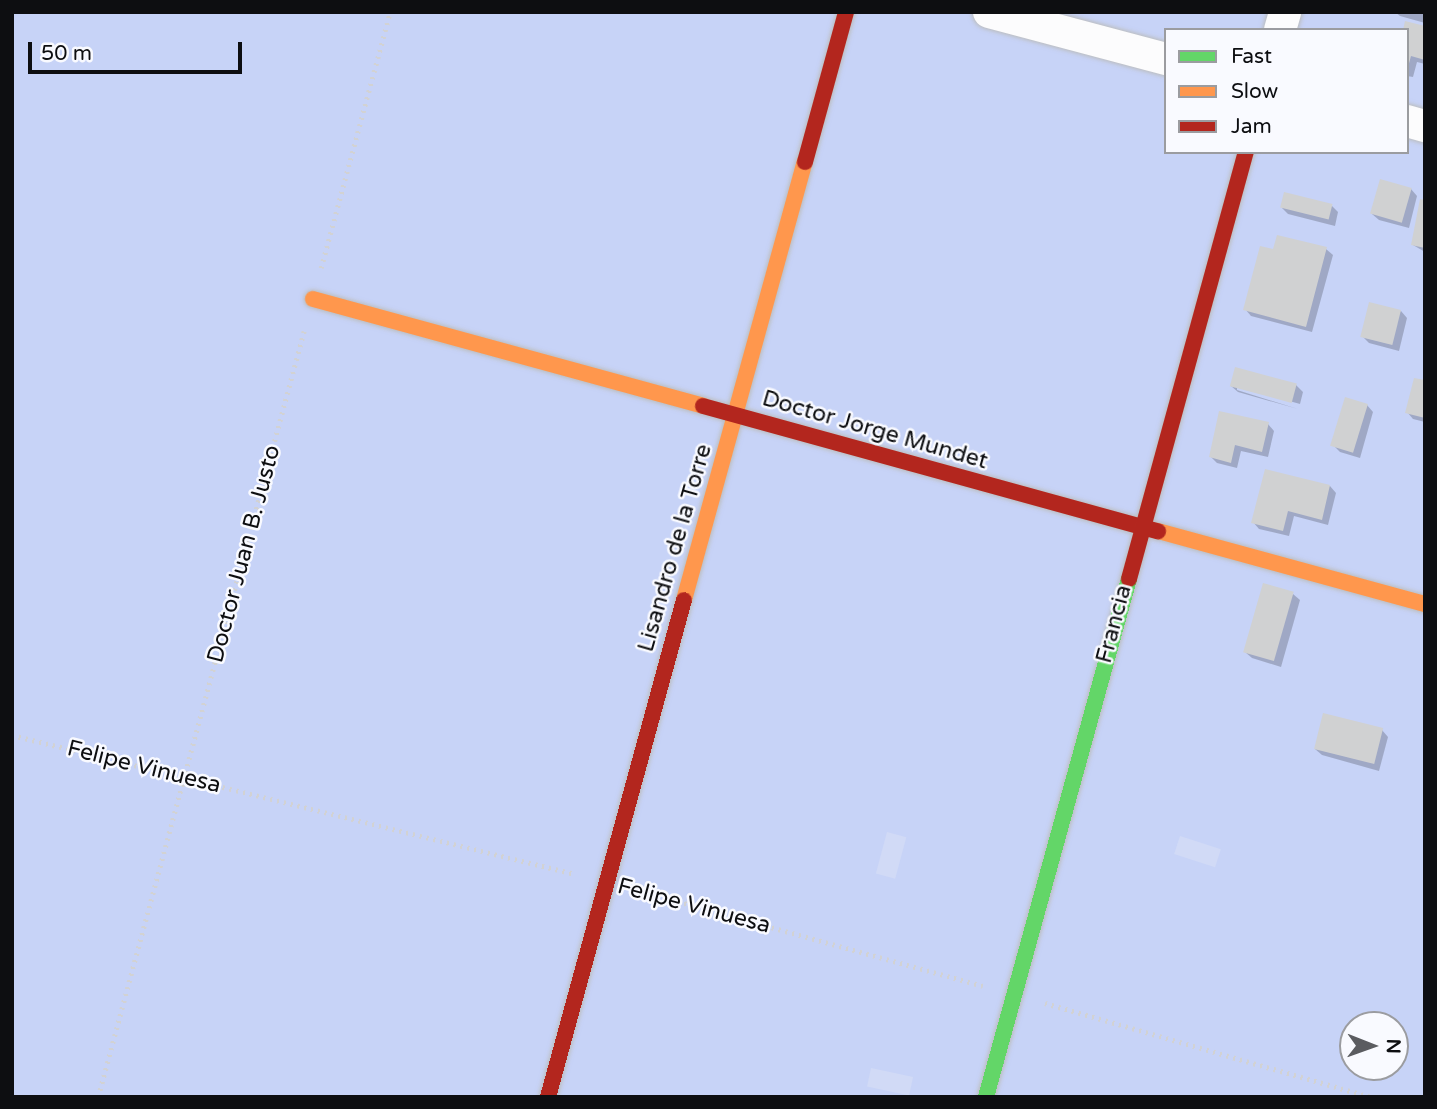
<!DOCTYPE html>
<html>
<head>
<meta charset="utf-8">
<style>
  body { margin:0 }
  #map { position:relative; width:1437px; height:1109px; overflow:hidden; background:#eceef2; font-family:"Varela Round",sans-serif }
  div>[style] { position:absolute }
  .green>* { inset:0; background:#c7d3f7 }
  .water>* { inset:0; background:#d1daf6; transform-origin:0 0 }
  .shadow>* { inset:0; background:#0003 }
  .building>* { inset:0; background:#d0d1d2; transform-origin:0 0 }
  .path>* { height:4.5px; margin-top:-2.25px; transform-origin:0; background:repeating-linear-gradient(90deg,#d2d2d3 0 2px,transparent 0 7px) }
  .roads { filter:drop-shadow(0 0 2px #bcbec0) drop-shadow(0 0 2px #bcbec0) }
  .street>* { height:32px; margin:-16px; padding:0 16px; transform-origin:16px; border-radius:16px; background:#fcfcfd }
  .fast>* { height:16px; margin:-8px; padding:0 8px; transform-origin:8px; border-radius:8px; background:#63d668 }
  .slow>* { height:16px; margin:-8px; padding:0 8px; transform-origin:8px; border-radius:8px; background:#ff974d }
  .jam>* { height:16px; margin:-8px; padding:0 8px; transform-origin:8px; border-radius:8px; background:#b3261e }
  span { translate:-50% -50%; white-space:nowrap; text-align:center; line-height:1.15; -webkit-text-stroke:5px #f9faff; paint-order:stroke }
  .street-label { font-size:23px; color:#0d0e11 }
  .frame { position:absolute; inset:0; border:14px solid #0d0e11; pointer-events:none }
  .legend { position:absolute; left:1164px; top:28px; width:245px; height:126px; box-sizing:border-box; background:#f9faff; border:2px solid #9b9ca0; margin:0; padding:9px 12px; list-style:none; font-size:21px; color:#0d0e11 }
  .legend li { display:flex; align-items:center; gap:14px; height:35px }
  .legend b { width:35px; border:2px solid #9b9ca0 }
  .north { position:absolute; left:1339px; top:1011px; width:70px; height:70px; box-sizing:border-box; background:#f9faff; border:2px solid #9b9ca0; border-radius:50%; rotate:91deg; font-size:19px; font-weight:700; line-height:28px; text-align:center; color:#0d0e11 }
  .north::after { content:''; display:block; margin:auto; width:24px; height:32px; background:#5b5c60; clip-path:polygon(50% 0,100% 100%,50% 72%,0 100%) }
  .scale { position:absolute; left:28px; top:42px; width:214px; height:32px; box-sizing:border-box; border:4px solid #0d0e11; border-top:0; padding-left:9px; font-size:21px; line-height:24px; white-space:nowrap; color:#0d0e11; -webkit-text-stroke:5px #f9faff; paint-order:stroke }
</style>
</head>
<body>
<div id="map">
  <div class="green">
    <div style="clip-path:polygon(evenodd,12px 12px,1425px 12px,1425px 1097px,12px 1097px,12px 12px,1166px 30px,1407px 30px,1407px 152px,1166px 152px,1166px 30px,12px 12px,1353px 1025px,1395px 1025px,1395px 1067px,1353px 1067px,1353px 1025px)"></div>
  </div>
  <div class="water">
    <div style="left:887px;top:832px;width:20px;height:43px;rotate:15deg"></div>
    <div style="left:1180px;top:836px;width:43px;height:19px;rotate:18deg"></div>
    <div style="left:871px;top:1068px;width:43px;height:19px;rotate:12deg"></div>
  </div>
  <div class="shadow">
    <div style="clip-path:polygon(1395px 12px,1425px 12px,1425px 23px,1400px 16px)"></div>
    <div style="clip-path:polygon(1425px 28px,1425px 64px,1417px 62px,1413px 77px,1407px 76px,1407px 30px)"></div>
    <div style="clip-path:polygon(1411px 189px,1417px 196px,1409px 228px,1379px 220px,1372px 214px)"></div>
    <div style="clip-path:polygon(1425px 202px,1425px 252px,1413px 245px)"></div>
    <div style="clip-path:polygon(1332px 206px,1338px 212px,1335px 226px,1288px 214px,1282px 208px)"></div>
    <div style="clip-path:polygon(1326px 249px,1333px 255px,1312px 332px,1251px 316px,1245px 309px,1275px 251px)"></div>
    <div style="clip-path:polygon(1401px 311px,1407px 318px,1399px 351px,1369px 343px,1362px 336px)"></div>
    <div style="clip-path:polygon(1425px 382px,1425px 422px,1413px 419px,1407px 412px)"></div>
    <div style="clip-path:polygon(1296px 385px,1303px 392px,1300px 404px,1237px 386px,1237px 390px,1298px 409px,1238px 392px,1231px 386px)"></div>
    <div style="clip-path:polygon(1367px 405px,1373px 412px,1360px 458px,1340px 452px,1333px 445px)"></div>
    <div style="clip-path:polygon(1268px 424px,1274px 431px,1268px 457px,1241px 451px,1237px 468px,1217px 463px,1211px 457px)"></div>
    <div style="clip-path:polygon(1330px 486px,1336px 493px,1328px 525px,1294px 516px,1289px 536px,1259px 529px,1253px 522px)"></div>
    <div style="clip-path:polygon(1293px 594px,1300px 600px,1281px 667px,1252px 658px,1245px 652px)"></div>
    <div style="clip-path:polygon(1382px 730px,1388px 737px,1379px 771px,1322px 755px,1315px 749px)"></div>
  </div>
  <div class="building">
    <div style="clip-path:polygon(1405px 21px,1425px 26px,1425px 60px,1411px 56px,1408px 67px,1407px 30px,1403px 30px)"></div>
    <div style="left:1380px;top:179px;width:33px;height:36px;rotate:16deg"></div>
    <div style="left:1284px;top:192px;width:50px;height:16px;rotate:14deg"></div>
    <div style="clip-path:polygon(1420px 199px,1425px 200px,1425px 248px,1411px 245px)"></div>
    <div style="clip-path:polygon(1277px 235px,1327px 247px,1306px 327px,1243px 310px,1260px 246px,1273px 249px)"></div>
    <div style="left:1369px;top:302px;width:33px;height:36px;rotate:14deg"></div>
    <div style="left:1235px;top:367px;width:64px;height:20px;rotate:15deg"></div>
    <div style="clip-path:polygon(1414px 378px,1425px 380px,1425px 418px,1405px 413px)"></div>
    <div style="left:1345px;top:397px;width:24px;height:51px;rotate:17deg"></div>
    <div style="clip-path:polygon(1219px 411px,1269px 422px,1262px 452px,1235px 445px,1231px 463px,1209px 457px)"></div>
    <div style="clip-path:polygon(1265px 469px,1330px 485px,1322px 520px,1288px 511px,1283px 531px,1251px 523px)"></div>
    <div style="left:1263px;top:583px;width:32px;height:72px;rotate:16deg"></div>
    <div style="left:1323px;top:713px;width:62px;height:37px;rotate:14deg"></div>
  </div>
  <div class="path">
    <div style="left:321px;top:268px;width:265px;rotate:-74.9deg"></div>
    <div style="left:12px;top:735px;width:580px;rotate:13.87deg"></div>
    <div style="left:637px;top:890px;width:359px;rotate:15.5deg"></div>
    <div style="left:1045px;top:1003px;width:339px;rotate:16.1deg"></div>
    <div style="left:98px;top:1097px;width:793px;rotate:-74.95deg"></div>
  </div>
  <div class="roads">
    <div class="street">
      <div style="left:989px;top:12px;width:183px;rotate:14.9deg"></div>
      <div style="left:1280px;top:30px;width:19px;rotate:-74deg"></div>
      <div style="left:1407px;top:121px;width:19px;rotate:16deg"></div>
    </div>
    <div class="fast">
      <div style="left:986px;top:1097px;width:537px;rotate:-74.57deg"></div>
    </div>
    <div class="slow">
      <div style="left:313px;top:299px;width:404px;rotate:15.3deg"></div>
      <div style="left:1158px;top:531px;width:277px;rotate:15.3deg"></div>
      <div style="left:684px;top:600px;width:454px;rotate:-74.6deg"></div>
    </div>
    <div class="jam">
      <div style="left:805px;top:162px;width:156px;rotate:-74.7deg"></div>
      <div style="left:703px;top:406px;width:472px;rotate:15.4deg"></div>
      <div style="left:1129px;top:579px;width:443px;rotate:-74.7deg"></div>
      <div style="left:548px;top:1097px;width:515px;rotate:-74.7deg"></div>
    </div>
  </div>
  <div class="street-label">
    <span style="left:875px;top:430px;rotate:16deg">Doctor Jorge Mundet</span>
    <span style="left:675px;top:548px;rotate:-74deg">Lisandro de la Torre</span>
    <span style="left:244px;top:554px;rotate:-75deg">Doctor Juan B. Justo</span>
    <span style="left:1114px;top:624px;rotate:-75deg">Francia</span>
    <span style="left:144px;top:767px;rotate:14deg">Felipe Vinuesa</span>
    <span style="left:694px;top:906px;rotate:15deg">Felipe Vinuesa</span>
  </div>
  <div class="frame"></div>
  <ul class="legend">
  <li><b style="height:9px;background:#63d668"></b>Fast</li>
  <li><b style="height:9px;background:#ff974d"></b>Slow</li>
  <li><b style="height:9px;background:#b3261e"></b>Jam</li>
  </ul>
  <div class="north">N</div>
  <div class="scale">50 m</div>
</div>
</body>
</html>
